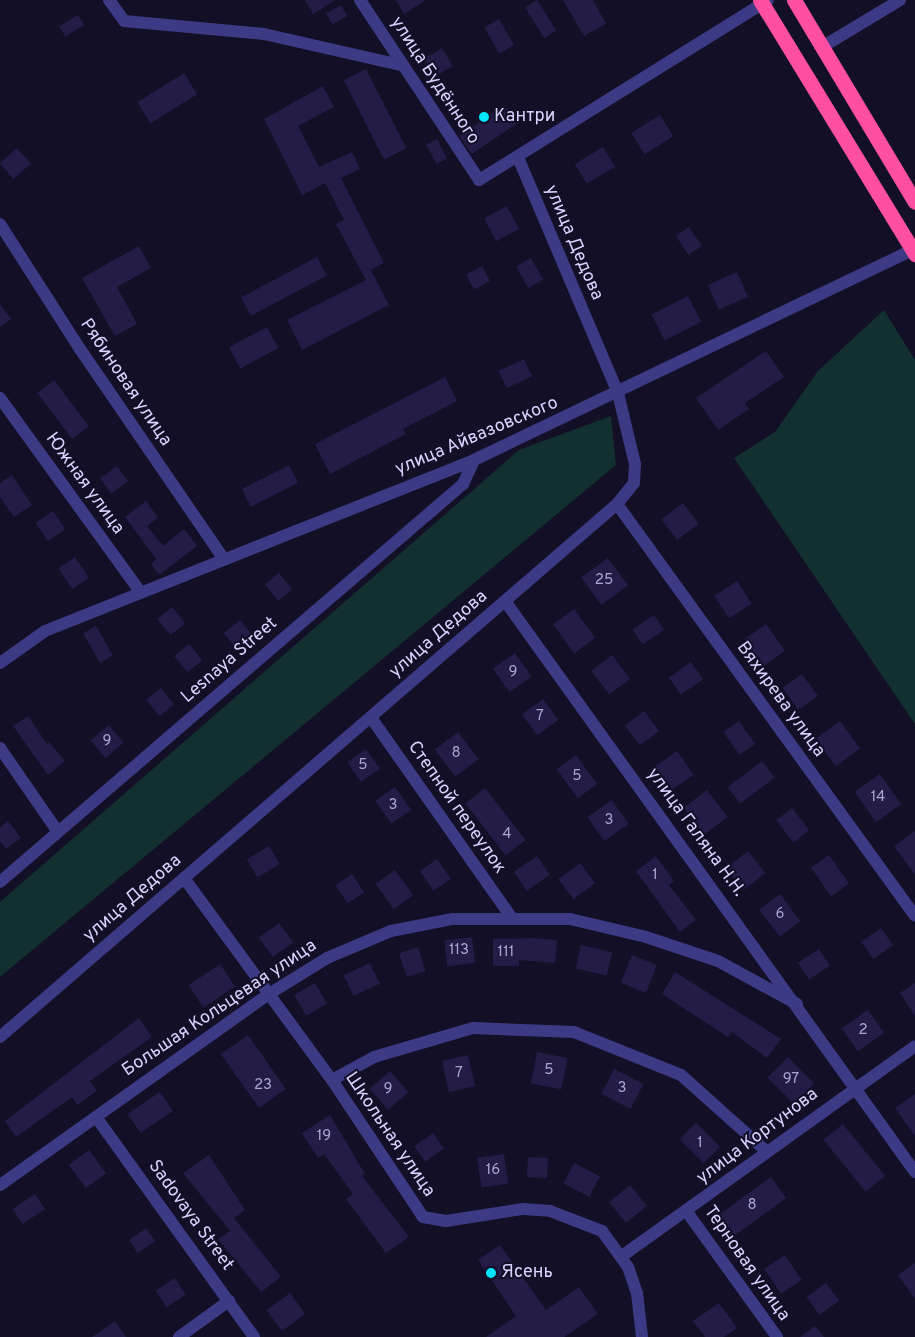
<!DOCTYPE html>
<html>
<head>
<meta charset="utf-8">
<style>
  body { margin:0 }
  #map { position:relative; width:915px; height:1337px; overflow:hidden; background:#130f26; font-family:Overpass,sans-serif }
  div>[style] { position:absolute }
  .green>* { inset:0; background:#12302f }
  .building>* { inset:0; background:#241b47; transform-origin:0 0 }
  .minor>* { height:12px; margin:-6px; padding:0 6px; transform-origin:6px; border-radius:6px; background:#3d3a85 }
  .highway>* { height:15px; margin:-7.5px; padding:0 7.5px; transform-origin:7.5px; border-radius:7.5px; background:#ff4fa3 }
  .dots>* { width:14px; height:14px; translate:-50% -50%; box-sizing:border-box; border:2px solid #130f26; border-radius:50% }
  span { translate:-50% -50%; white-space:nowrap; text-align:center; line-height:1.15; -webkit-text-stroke:4px #130f26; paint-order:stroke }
  .number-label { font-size:15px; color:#aca6d1 }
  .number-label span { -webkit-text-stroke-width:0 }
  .street-label { font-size:18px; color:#d9d4ff }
  .poi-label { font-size:18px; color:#d9d4ff }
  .left { translate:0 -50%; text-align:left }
</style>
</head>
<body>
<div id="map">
  <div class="green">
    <div style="clip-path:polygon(884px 310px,915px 360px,915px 724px,734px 458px,775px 432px,818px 371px)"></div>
    <div style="clip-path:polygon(611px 416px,616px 465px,0 977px,0 902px,519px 450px)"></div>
  </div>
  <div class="building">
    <div style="clip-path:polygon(305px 0,335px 0,313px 14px)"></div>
    <div style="clip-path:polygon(396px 0,426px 0,404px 14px)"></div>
    <div style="left:537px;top:0;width:36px;height:14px;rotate:58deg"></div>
    <div style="clip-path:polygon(563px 0,593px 0,606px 24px,584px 36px)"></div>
    <div style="left:341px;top:5px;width:13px;height:17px;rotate:61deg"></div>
    <div style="left:78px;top:15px;width:12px;height:22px;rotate:59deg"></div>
    <div style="left:499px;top:19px;width:30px;height:17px;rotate:60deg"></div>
    <div style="left:442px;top:48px;width:21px;height:21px;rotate:59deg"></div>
    <div style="left:366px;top:69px;width:89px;height:25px;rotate:63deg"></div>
    <div style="left:184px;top:73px;width:25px;height:55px;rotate:58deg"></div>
    <div style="clip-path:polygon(323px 86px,334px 107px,298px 126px,319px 167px,352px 152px,360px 169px,341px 178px,384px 263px,371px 270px,389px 305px,302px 350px,287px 320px,366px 280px,336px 224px,344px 220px,325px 183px,302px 195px,264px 119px)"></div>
    <div style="left:505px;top:105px;width:22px;height:55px;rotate:56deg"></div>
    <div style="left:660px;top:115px;width:25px;height:34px;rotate:58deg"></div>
    <div style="left:437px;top:139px;width:22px;height:12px;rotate:63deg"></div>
    <div style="left:603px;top:147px;width:23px;height:33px;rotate:59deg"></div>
    <div style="left:17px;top:148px;width:21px;height:23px;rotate:49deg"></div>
    <div style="left:507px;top:206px;width:26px;height:26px;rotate:62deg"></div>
    <div style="left:689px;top:227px;width:23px;height:16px;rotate:56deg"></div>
    <div style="clip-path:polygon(139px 246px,151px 268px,117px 287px,137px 324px,115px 336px,82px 278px)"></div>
    <div style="left:317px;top:257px;width:21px;height:86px;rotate:62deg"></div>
    <div style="left:531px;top:258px;width:25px;height:17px;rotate:61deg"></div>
    <div style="left:482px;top:266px;width:17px;height:18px;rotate:62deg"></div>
    <div style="left:737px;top:272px;width:27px;height:32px;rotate:66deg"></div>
    <div style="left:688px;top:296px;width:29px;height:41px;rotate:63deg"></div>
    <div style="clip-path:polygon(0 304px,11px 319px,0 327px)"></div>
    <div style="left:267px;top:327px;width:24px;height:43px;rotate:62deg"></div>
    <div style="clip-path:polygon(766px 351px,784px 377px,745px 403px,749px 409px,718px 430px,696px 398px)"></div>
    <div style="left:524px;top:359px;width:19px;height:28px;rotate:65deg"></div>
    <div style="clip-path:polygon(445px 377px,457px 401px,403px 429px,406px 434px,330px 474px,315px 444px)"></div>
    <div style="left:54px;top:380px;width:58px;height:21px;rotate:53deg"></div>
    <div style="left:289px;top:465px;width:20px;height:53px;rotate:63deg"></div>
    <div style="left:117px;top:466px;width:19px;height:21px;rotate:54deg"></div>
    <div style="clip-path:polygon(12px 475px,32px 505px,14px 517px,0 497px,0 483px)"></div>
    <div style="clip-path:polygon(146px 501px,158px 518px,147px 526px,163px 546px,184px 529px,197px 546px,159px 575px,151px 564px,156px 559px,125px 517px)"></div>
    <div style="left:683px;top:503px;width:26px;height:27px;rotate:53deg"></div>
    <div style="left:53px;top:511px;width:22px;height:21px;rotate:56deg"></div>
    <div style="left:75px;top:557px;width:25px;height:20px;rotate:56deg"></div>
    <div style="left:608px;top:558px;width:34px;height:33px;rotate:54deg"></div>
    <div style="left:279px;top:573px;width:21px;height:18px;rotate:51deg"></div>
    <div style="left:737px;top:581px;width:27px;height:27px;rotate:57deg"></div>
    <div style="left:172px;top:607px;width:21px;height:19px;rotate:51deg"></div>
    <div style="left:574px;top:609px;width:36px;height:26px;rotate:54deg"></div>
    <div style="left:654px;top:615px;width:18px;height:26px;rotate:56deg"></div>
    <div style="left:240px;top:620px;width:21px;height:21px;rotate:51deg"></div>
    <div style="left:766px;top:624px;width:33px;height:26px;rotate:55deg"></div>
    <div style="left:96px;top:626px;width:34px;height:15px;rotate:60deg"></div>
    <div style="left:189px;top:644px;width:21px;height:19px;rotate:51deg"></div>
    <div style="left:515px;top:653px;width:29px;height:27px;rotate:55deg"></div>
    <div style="left:612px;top:655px;width:30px;height:26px;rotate:53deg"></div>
    <div style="left:691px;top:662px;width:21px;height:27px;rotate:55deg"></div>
    <div style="left:802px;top:674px;width:27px;height:24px;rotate:54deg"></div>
    <div style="left:161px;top:688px;width:21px;height:19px;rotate:51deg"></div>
    <div style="left:543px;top:699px;width:26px;height:26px;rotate:54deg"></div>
    <div style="left:644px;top:711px;width:25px;height:24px;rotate:53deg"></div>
    <div style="clip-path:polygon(28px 716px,47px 744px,49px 742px,65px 761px,48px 775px,13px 726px)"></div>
    <div style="left:739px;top:721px;width:28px;height:19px;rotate:55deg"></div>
    <div style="left:840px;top:721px;width:34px;height:30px;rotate:54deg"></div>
    <div style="left:109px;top:725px;width:23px;height:24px;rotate:50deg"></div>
    <div style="left:458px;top:732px;width:34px;height:29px;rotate:53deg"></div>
    <div style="left:366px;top:749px;width:24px;height:23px;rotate:55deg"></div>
    <div style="left:677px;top:751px;width:29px;height:27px;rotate:55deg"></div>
    <div style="left:576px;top:755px;width:36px;height:24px;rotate:54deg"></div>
    <div style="left:762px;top:761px;width:21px;height:43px;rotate:53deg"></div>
    <div style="left:880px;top:774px;width:37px;height:31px;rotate:55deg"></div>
    <div style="left:395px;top:787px;width:28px;height:24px;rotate:55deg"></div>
    <div style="left:485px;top:788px;width:66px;height:25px;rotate:52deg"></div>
    <div style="left:707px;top:790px;width:34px;height:29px;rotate:53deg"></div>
    <div style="left:612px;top:800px;width:29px;height:30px;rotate:55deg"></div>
    <div style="left:792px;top:808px;width:28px;height:20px;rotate:52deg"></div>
    <div style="clip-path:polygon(8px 821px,21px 838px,6px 849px,0 841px,0 827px)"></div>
    <div style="clip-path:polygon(915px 831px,915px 875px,894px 846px)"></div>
    <div style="left:269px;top:846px;width:21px;height:26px;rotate:59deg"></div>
    <div style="left:748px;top:851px;width:28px;height:28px;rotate:52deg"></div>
    <div style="left:829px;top:855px;width:35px;height:22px;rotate:55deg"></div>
    <div style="left:537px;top:856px;width:23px;height:28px;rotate:56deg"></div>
    <div style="clip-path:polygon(656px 856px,674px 881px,669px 885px,696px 920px,680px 932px,636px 871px)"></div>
    <div style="left:437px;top:859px;width:24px;height:21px;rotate:55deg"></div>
    <div style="left:580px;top:863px;width:25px;height:27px;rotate:53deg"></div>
    <div style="left:395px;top:870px;width:31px;height:24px;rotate:54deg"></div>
    <div style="left:352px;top:874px;width:22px;height:20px;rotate:56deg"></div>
    <div style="left:780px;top:894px;width:34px;height:26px;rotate:53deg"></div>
    <div style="left:279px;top:923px;width:24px;height:25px;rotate:54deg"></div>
    <div style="left:881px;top:928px;width:21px;height:24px;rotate:55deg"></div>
    <div style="left:472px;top:937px;width:26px;height:28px;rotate:83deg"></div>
    <div style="clip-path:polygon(533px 938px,557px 940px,555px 963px,519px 960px,519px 966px,493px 966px,493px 939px)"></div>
    <div style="left:581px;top:945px;width:32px;height:24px;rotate:13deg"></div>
    <div style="left:418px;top:947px;width:25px;height:20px;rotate:72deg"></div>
    <div style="left:819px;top:949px;width:20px;height:25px;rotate:57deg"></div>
    <div style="left:632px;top:955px;width:27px;height:30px;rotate:22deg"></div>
    <div style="left:370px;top:963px;width:23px;height:29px;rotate:65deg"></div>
    <div style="left:220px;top:964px;width:27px;height:38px;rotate:56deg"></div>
    <div style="clip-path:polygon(675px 972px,781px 1039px,767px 1058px,732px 1032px,728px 1037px,662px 994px)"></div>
    <div style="left:315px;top:983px;width:24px;height:24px;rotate:60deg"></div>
    <div style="clip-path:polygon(915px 983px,915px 1016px,900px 993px)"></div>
    <div style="left:868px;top:1010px;width:28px;height:32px;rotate:55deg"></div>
    <div style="clip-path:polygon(139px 1018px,152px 1037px,90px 1081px,97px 1091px,77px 1105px,72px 1097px,16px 1137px,5px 1121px)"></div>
    <div style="left:248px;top:1035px;width:66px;height:33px;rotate:55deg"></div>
    <div style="left:537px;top:1052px;width:31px;height:32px;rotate:11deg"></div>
    <div style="left:468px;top:1055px;width:32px;height:27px;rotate:77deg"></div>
    <div style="left:788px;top:1057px;width:37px;height:29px;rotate:45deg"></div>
    <div style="left:614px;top:1069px;width:33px;height:28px;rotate:27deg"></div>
    <div style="left:390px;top:1071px;width:28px;height:27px;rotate:49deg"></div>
    <div style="left:160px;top:1092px;width:23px;height:39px;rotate:56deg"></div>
    <div style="clip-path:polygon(915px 1094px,915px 1136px,895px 1108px)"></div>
    <div style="clip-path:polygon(330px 1115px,365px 1174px,362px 1176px,409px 1237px,386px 1253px,346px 1199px,353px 1194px,324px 1154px,318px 1158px,302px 1133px)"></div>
    <div style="left:696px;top:1123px;width:34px;height:23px;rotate:45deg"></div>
    <div style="left:843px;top:1124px;width:67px;height:25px;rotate:51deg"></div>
    <div style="left:433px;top:1133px;width:19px;height:23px;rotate:55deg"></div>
    <div style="left:89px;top:1150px;width:29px;height:25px;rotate:54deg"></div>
    <div style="left:504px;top:1154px;width:30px;height:27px;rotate:82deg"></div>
    <div style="clip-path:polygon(209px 1155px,245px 1210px,234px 1218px,281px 1277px,261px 1292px,218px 1239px,230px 1231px,183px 1173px)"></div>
    <div style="left:528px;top:1157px;width:20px;height:20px;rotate:3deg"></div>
    <div style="left:574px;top:1163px;width:29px;height:23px;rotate:27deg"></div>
    <div style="left:771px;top:1177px;width:26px;height:64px;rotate:54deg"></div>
    <div style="left:630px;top:1185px;width:27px;height:27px;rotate:51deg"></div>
    <div style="left:35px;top:1194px;width:18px;height:27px;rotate:56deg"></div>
    <div style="left:146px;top:1228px;width:16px;height:21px;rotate:55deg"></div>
    <div style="clip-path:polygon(500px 1245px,546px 1310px,579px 1287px,598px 1314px,564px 1337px,486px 1337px,516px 1316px,478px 1260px)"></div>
    <div style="left:785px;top:1255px;width:30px;height:25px;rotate:56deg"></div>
    <div style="clip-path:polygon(915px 1263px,915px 1299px,898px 1275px)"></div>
    <div style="left:175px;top:1278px;width:20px;height:23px;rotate:57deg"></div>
    <div style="left:826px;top:1283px;width:22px;height:24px;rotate:54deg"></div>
    <div style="left:290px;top:1293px;width:26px;height:29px;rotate:54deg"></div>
    <div style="clip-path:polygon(719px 1303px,737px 1328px,724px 1337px,705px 1337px,693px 1321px)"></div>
    <div style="clip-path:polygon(115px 1321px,126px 1337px,92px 1337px)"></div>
    <div style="clip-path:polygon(815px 1326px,824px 1337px,800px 1337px)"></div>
  </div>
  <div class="minor">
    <div style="left:109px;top:0;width:26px;rotate:54deg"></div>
    <div style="left:124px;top:21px;width:141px;rotate:5.3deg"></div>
    <div style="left:264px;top:34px;width:140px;rotate:12.8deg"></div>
    <div style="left:360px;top:0;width:216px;rotate:56.5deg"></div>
    <div style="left:479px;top:180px;width:340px;rotate:-31.9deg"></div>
    <div style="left:822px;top:47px;width:91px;rotate:-31.1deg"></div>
    <div style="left:0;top:224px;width:148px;rotate:57.4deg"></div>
    <div style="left:80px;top:349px;width:255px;rotate:55.6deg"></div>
    <div style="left:0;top:398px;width:237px;rotate:54.1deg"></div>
    <div style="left:617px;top:504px;width:508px;rotate:54.12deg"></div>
    <div style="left:505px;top:601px;width:703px;rotate:54.32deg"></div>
    <div style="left:0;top:663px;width:55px;rotate:-35.4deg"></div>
    <div style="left:45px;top:631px;width:462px;rotate:-21.7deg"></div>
    <div style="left:474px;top:460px;width:486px;rotate:-25.6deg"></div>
    <div style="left:372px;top:719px;width:243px;rotate:54.9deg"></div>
    <div style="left:0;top:748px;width:102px;rotate:55.4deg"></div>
    <div style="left:184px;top:878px;width:250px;rotate:53.8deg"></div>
    <div style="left:332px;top:1080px;width:164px;rotate:56.4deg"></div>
    <div style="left:423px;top:1217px;width:23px;rotate:10deg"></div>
    <div style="left:446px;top:1221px;width:78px;rotate:-8.9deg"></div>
    <div style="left:523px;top:1209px;width:27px;rotate:4deg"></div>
    <div style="left:550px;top:1211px;width:56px;rotate:21deg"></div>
    <div style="left:602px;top:1231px;width:44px;rotate:54.2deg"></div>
    <div style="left:628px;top:1267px;width:28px;rotate:71deg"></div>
    <div style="left:637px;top:1293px;width:44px;rotate:83.5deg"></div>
    <div style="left:0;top:882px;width:611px;rotate:-40.68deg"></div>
    <div style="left:463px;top:484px;width:26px;rotate:-65deg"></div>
    <div style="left:0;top:1037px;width:815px;rotate:-40.82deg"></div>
    <div style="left:617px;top:504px;width:27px;rotate:-51deg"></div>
    <div style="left:634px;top:483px;width:19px;rotate:-87deg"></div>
    <div style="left:635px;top:464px;width:73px;rotate:-103.5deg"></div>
    <div style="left:618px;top:393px;width:256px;rotate:-113deg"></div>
    <div style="left:332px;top:1080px;width:48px;rotate:-28.7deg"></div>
    <div style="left:374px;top:1057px;width:103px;rotate:-16.3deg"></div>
    <div style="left:473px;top:1028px;width:101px;rotate:2.3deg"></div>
    <div style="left:574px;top:1032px;width:115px;rotate:21.9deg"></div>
    <div style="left:681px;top:1075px;width:115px;rotate:41.8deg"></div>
    <div style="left:96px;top:1117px;width:271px;rotate:54.3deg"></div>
    <div style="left:0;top:1185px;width:330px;rotate:-35.4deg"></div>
    <div style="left:269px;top:994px;width:68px;rotate:-31.8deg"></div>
    <div style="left:327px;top:958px;width:69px;rotate:-22.9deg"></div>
    <div style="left:391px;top:931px;width:63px;rotate:-11deg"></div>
    <div style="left:453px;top:919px;width:117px"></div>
    <div style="left:570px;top:919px;width:78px;rotate:13.3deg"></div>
    <div style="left:646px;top:937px;width:76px;rotate:18.4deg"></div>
    <div style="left:718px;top:961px;width:90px;rotate:28.6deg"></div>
    <div style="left:687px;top:1212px;width:154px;rotate:54.2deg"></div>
    <div style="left:622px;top:1256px;width:360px;rotate:-35.6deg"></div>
    <div style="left:179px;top:1337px;width:62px;rotate:-35.8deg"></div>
  </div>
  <div class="highway">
    <div style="left:760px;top:0;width:298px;rotate:58.6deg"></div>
    <div style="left:794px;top:0;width:235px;rotate:59.1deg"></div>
  </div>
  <div class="dots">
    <div style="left:484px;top:117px;background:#00e5ff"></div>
    <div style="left:491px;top:1273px;background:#00e5ff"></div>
  </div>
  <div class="number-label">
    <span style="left:604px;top:581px">25</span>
    <span style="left:513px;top:673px">9</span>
    <span style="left:540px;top:717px">7</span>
    <span style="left:107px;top:742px">9</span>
    <span style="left:456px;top:754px">8</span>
    <span style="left:363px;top:766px">5</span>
    <span style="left:577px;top:777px">5</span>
    <span style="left:878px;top:798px">14</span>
    <span style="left:393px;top:806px">3</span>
    <span style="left:609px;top:821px">3</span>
    <span style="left:507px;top:835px">4</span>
    <span style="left:655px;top:876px">1</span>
    <span style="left:780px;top:915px">6</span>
    <span style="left:459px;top:951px">113</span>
    <span style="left:506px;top:953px">111</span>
    <span style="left:863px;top:1031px">2</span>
    <span style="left:549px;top:1071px">5</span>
    <span style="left:459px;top:1074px">7</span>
    <span style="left:791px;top:1080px">97</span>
    <span style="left:263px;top:1086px">23</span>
    <span style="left:622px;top:1089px">3</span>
    <span style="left:388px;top:1090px">9</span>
    <span style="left:324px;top:1137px">19</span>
    <span style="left:700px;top:1144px">1</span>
    <span style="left:493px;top:1171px">16</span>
    <span style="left:752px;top:1206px">8</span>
  </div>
  <div class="street-label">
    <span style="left:434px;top:81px;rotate:57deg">улица Будённого</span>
    <span style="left:573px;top:243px;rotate:67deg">улица Дедова</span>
    <span style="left:125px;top:383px;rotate:56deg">Рябиновая улица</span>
    <span style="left:477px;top:437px;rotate:-23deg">улица Айвазовского</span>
    <span style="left:84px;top:484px;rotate:54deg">Южная улица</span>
    <span style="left:439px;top:635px;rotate:-41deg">улица Дедова</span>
    <span style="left:230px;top:661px;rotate:-41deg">Lesnaya Street</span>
    <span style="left:780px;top:700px;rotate:54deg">Вяхирева улица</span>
    <span style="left:456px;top:808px;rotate:55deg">Степной переулок</span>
    <span style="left:695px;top:833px;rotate:54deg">улица Галяна Н.Н.</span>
    <span style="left:133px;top:899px;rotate:-41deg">улица Дедова</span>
    <span style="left:220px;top:1009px;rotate:-34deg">Большая Кольцевая улица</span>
    <span style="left:389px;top:1135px;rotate:56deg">Школьная улица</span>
    <span style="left:758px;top:1137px;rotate:-37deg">улица Кортунова</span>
    <span style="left:190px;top:1216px;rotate:54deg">Sadovaya Street</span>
    <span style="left:746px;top:1264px;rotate:55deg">Терновая улица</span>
  </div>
  <div class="poi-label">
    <span class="left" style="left:494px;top:117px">Кантри</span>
    <span class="left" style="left:501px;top:1273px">Ясень</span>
  </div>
</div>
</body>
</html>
